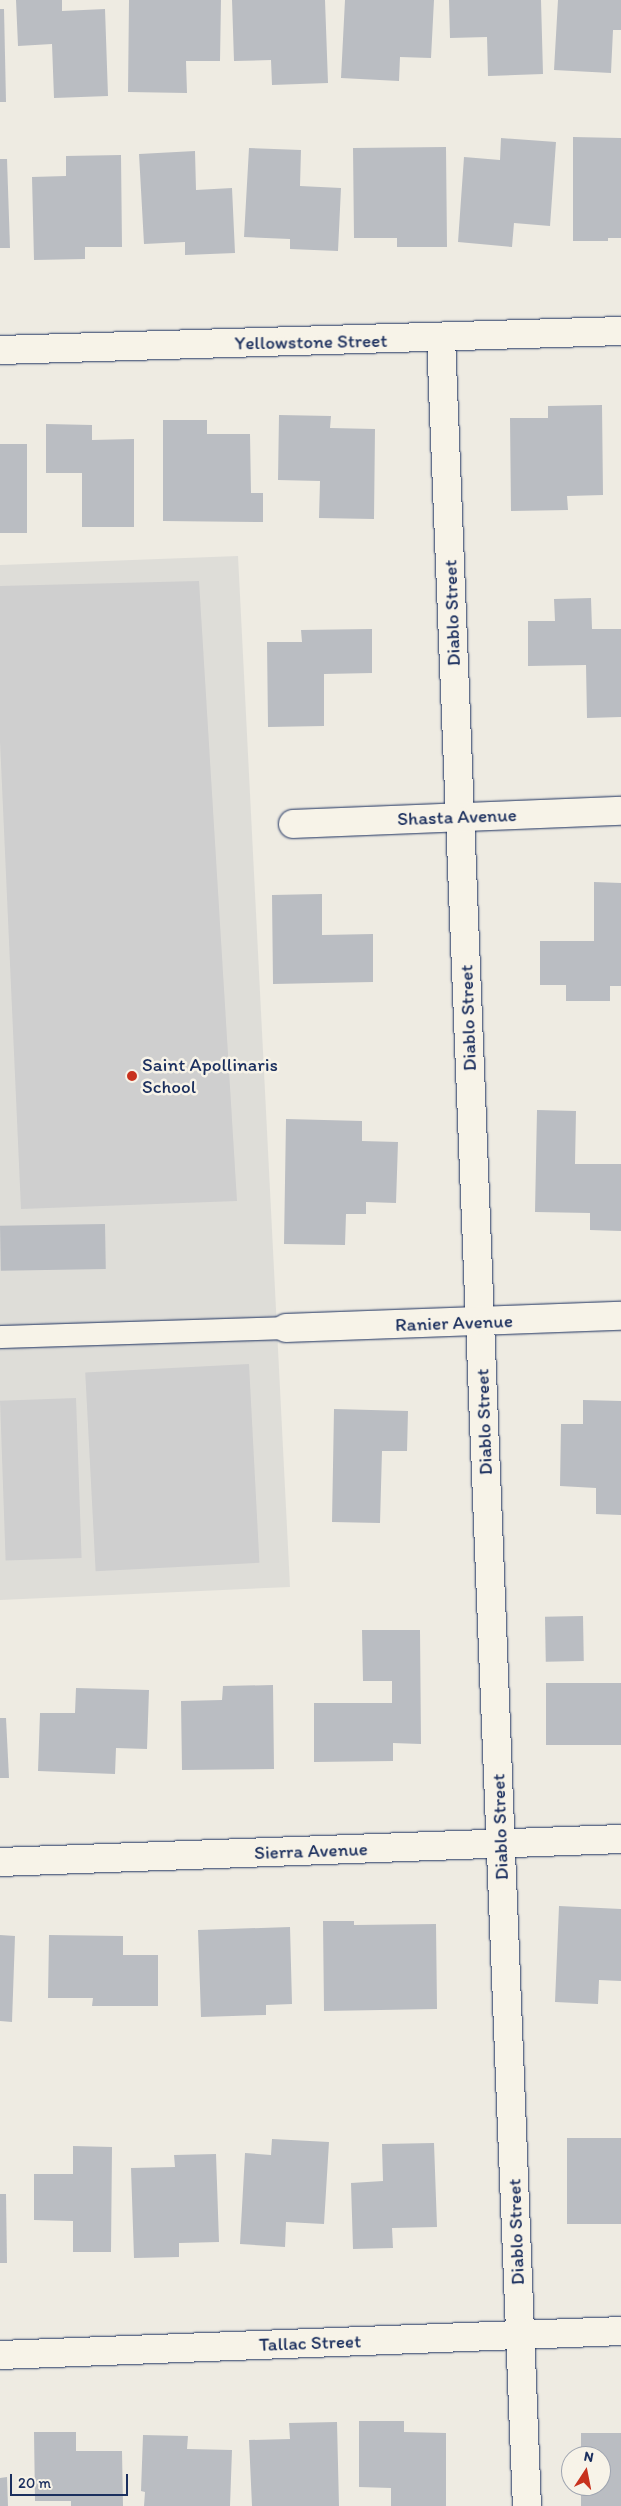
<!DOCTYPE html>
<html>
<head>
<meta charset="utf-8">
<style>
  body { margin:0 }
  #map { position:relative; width:621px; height:2506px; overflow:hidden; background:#eeebe2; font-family:Itim,sans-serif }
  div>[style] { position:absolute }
  .built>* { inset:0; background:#deddd8 }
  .green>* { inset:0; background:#cfcfcf; transform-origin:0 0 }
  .building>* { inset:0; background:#babdc2; transform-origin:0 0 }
  .roads { filter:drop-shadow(0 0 1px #1b2f5e) drop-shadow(0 0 1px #1b2f5e) }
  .service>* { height:22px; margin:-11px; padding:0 11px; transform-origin:11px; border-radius:11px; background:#f7f3e8 }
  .minor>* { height:28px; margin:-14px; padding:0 14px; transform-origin:14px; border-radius:14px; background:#f7f3e8 }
  .tertiary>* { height:28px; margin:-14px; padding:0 14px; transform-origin:14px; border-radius:14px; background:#f7f3e8 }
  .dots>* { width:14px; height:14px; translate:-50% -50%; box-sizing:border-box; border:2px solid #f7f3e8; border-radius:50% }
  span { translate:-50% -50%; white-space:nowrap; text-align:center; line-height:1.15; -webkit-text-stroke:5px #f7f3e8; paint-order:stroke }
  .street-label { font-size:19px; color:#1b2f5e }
  .poi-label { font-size:19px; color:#1b2f5e }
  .left { translate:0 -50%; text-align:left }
  .north { position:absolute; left:561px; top:2446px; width:50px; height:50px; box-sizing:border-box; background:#f7f3e8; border:1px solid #9fa5b1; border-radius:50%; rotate:11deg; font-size:14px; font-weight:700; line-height:20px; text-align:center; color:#1b2f5e }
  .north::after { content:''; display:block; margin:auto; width:18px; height:22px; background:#c8321e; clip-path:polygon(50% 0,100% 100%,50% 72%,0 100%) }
  .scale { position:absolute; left:10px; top:2474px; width:118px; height:22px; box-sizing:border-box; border:2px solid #1b2f5e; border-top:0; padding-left:6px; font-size:15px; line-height:18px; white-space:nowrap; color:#1b2f5e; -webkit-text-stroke:4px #f7f3e8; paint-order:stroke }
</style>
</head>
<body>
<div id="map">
  <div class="built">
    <div style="clip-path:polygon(238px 556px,290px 1587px,0 1600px,0 565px)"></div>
  </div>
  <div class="green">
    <div style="clip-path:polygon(199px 581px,237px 1201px,21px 1209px,0 741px,0 586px)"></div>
    <div style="left:249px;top:1364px;width:199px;height:164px;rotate:87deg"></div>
    <div style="left:76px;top:1398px;width:160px;height:76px;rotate:88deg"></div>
  </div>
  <div class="building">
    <div style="clip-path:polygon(16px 0,62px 0,62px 11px,105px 9px,108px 96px,54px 98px,52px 44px,18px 46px)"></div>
    <div style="clip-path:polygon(129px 0,221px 0,220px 61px,186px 61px,187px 93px,128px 92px)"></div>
    <div style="clip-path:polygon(232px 0,325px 0,328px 83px,272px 85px,271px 60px,234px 61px)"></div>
    <div style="clip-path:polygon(345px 0,434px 0,431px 58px,400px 57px,399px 81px,341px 78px)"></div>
    <div style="clip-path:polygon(449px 0,541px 0,543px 74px,488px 76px,487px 37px,450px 38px)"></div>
    <div style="clip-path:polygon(558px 0,621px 0,621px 30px,613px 30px,611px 73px,554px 70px)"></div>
    <div style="clip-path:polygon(0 9px,4px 9px,6px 102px,0 102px)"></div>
    <div style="clip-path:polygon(573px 137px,621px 138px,621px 238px,608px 238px,608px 241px,573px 241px)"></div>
    <div style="clip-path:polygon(501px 138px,556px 142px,550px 226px,514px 223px,512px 247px,458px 242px,464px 157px,500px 160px)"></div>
    <div style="clip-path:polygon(446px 147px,447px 247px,397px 247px,397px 238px,354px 238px,353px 148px)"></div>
    <div style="clip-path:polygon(249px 148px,301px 150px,300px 186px,341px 188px,338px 251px,290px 249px,290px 239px,244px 237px)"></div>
    <div style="clip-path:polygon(195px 151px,196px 190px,232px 188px,235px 253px,185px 255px,185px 242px,144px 244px,139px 154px)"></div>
    <div style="clip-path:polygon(121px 155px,122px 247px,85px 247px,85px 259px,34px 260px,32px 177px,66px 176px,66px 156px)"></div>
    <div style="clip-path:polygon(0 159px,7px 159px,10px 248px,0 248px)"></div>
    <div style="clip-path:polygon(602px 405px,603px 495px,567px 496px,568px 510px,511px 511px,510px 418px,548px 418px,548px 406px)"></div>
    <div style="clip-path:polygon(279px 415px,331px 416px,330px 428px,375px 429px,374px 519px,319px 518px,320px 481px,278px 480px)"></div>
    <div style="clip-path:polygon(163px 420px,207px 420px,207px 434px,250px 434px,251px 493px,263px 493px,263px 522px,163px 521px)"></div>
    <div style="clip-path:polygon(46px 424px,92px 425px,92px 440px,134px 439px,134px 527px,82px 527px,82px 473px,46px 473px)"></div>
    <div style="left:0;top:444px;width:27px;height:89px"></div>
    <div style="clip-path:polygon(591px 598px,592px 629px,621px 629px,621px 717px,587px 718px,586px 665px,528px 666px,528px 621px,555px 621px,554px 599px)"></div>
    <div style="clip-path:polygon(372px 629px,372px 673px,324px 674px,324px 726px,268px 727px,267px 642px,302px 642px,301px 630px)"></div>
    <div style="clip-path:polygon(594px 882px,621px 883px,621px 986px,610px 986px,610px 1001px,566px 1001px,566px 985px,540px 985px,540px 941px,594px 941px)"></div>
    <div style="clip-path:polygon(322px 894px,322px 935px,373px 934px,373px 982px,273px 984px,272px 895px)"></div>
    <div style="clip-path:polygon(537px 1110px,576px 1111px,575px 1164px,621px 1164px,621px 1231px,590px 1230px,590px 1213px,535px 1212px)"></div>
    <div style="clip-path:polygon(286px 1119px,362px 1121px,362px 1141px,398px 1142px,396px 1203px,366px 1202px,366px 1214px,346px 1214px,345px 1245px,284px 1244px)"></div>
    <div style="left:105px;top:1224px;width:45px;height:105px;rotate:89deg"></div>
    <div style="clip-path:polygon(583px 1400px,621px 1401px,621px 1515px,596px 1514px,596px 1488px,560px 1486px,561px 1424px,583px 1424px)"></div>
    <div style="clip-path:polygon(334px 1409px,408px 1411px,407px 1451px,382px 1451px,380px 1523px,332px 1522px)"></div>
    <div style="left:583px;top:1616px;width:45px;height:38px;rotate:89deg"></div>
    <div style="clip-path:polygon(362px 1630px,420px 1630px,421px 1744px,393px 1743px,393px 1761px,314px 1762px,314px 1703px,392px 1703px,392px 1681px,363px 1681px)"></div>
    <div style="left:546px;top:1683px;width:75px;height:62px"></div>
    <div style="clip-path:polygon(273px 1685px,274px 1769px,182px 1770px,181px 1701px,222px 1700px,223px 1686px)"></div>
    <div style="clip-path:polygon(76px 1688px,149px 1690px,147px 1749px,116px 1748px,115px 1774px,38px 1771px,40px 1713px,75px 1713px)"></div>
    <div style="clip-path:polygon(0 1718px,6px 1718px,9px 1778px,0 1778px)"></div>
    <div style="clip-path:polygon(559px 1906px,621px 1909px,621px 1981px,599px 1980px,598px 2004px,555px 2002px)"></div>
    <div style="clip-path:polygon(323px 1921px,354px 1921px,354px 1925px,436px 1924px,437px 2009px,324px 2011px)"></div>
    <div style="clip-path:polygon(290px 1927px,292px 2004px,266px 2005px,266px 2015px,201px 2017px,198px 1930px)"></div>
    <div style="clip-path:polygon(0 1935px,15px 1936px,12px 2022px,0 2021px)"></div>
    <div style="clip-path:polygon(49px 1935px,123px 1936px,123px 1955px,158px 1955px,158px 2006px,92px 2006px,93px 1998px,48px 1998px)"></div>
    <div style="left:621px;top:2138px;width:86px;height:54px;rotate:90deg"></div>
    <div style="clip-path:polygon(272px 2139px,329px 2142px,324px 2224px,286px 2222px,285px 2247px,240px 2244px,245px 2153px,271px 2155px)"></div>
    <div style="clip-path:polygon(434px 2143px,437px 2227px,392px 2228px,393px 2248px,353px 2249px,351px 2183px,383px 2181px,382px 2144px)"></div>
    <div style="clip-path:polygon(73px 2146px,112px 2147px,111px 2252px,73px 2252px,73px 2221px,34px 2220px,34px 2174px,73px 2174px)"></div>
    <div style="clip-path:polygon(216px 2154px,219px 2242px,179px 2243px,179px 2257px,134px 2258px,131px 2168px,175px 2167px,174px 2155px)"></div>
    <div style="clip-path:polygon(0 2194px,6px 2194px,7px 2263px,0 2263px)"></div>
    <div style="clip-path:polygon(359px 2421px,404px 2421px,404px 2432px,446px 2433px,446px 2506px,391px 2506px,391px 2488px,359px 2487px)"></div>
    <div style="clip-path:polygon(337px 2422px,339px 2506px,252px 2506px,249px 2440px,290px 2439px,289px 2423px)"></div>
    <div style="clip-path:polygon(34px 2432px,76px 2432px,76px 2451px,122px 2451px,123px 2506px,71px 2506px,71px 2501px,35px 2501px)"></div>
    <div style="clip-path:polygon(581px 2433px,621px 2433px,621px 2506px,581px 2506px,581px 2486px,601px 2486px,601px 2456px,581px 2456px)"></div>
    <div style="clip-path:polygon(143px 2435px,188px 2436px,187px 2449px,232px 2450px,230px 2506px,144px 2506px,145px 2492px,141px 2491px)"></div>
    <div style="clip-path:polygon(7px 2477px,8px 2506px,0 2506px,0 2478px)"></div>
  </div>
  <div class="roads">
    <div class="service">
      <div style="left:0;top:1337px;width:286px;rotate:-1.8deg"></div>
    </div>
    <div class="minor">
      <div style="left:441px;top:338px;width:2170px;rotate:87.73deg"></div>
      <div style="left:0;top:350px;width:621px;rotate:-1.75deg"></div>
      <div style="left:293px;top:824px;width:328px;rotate:-2.3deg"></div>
      <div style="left:286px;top:1328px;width:335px;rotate:-2.1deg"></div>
      <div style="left:0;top:2355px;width:621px;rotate:-2.21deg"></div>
    </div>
    <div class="tertiary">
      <div style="left:0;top:1862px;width:621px;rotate:-2.12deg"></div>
    </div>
  </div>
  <div class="dots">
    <div style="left:132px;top:1076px;background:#c8321e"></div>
  </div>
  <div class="street-label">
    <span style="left:311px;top:342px;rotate:-1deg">Yellowstone Street</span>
    <span style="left:452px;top:613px;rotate:-92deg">Diablo Street</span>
    <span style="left:457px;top:817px;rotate:-2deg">Shasta Avenue</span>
    <span style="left:468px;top:1018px;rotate:-92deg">Diablo Street</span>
    <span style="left:454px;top:1323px;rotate:-2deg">Ranier Avenue</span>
    <span style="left:484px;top:1422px;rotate:-92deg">Diablo Street</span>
    <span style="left:500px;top:1827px;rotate:-92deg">Diablo Street</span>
    <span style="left:311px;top:1851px;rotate:-2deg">Sierra Avenue</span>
    <span style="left:516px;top:2232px;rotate:-92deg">Diablo Street</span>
    <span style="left:310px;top:2343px;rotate:-2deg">Tallac Street</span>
  </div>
  <div class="poi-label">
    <span class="left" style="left:142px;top:1076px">Saint Apollinaris<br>School</span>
  </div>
  <div class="north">N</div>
  <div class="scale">20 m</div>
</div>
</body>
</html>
